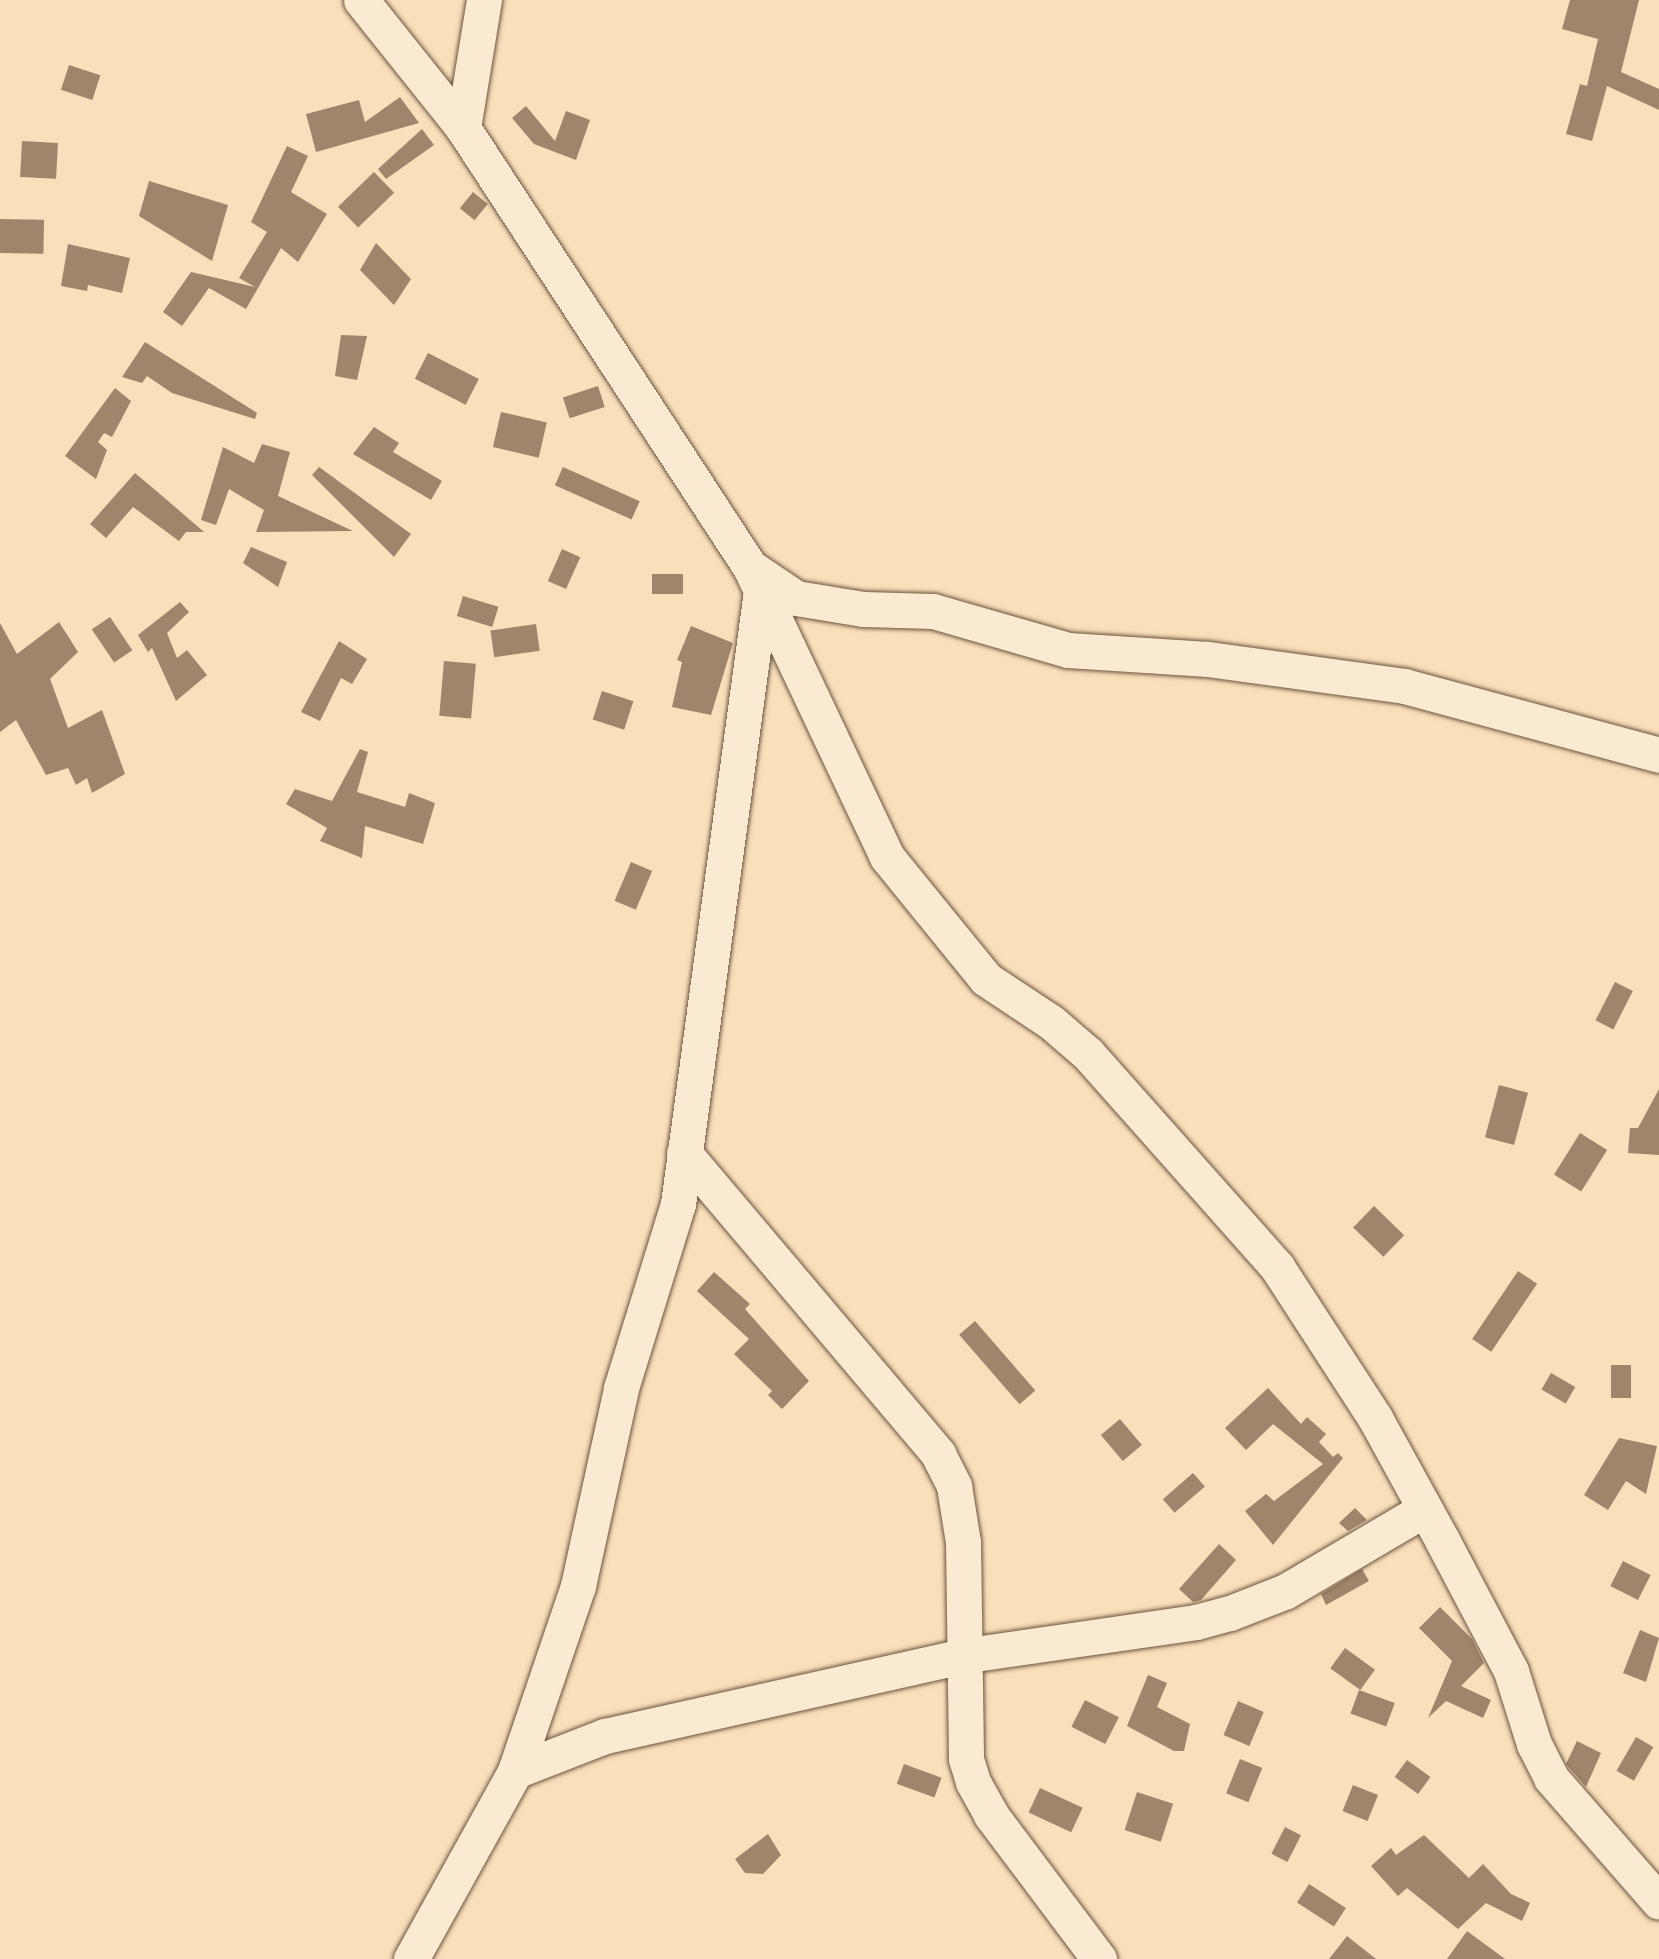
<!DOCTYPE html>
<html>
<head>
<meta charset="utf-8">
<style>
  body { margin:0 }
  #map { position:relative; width:1659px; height:1959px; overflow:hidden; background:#f9dfba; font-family:"IM FELL English",serif }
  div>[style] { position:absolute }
  .building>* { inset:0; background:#9f856b; transform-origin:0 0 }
  .roads { filter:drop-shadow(0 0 2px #6c533e) drop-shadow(0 0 2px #6c533e) }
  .minor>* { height:35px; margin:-17.5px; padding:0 17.5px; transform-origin:17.5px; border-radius:17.5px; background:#fbead2 }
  span { translate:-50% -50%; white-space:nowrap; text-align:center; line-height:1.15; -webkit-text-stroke:6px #fbead2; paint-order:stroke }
</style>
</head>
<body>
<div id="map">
  <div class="building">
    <div style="clip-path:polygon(1570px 0,1639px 0,1621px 72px,1659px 89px,1659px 110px,1607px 86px,1592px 141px,1566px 134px,1580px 84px,1587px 86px,1598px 39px,1562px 29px)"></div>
    <div style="left:69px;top:65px;width:33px;height:26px;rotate:18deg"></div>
    <div style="clip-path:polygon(400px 97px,419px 123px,316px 152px,306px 114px,359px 100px,365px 122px)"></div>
    <div style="clip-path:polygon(526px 106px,555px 141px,566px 111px,590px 120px,576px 160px,534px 144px,512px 118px)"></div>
    <div style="clip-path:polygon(422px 129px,434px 145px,386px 179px,378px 169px)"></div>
    <div style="left:22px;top:141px;width:36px;height:36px;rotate:3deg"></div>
    <div style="clip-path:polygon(287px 146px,308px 156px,291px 192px,327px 214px,298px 262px,281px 248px,246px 309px,209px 288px,182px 326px,163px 312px,191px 272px,255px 287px,239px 278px,267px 232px,251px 222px)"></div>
    <div style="left:374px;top:172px;width:29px;height:50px;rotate:46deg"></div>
    <div style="clip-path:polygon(149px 181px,228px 205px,212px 261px,139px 216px)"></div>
    <div style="left:473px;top:192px;width:19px;height:21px;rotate:39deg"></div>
    <div style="left:0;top:219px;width:44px;height:34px;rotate:1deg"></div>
    <div style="clip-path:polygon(376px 243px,411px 279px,394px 305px,360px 270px)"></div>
    <div style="clip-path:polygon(68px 244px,130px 258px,122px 293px,88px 285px,87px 291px,61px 286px)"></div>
    <div style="clip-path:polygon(341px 335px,367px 336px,357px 380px,335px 376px)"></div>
    <div style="clip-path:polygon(145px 342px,257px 413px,255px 419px,172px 393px,147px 376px,142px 383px,122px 377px)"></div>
    <div style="left:428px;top:353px;width:57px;height:29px;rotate:27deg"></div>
    <div style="left:598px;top:386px;width:22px;height:37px;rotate:72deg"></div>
    <div style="clip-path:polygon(115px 388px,131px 401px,112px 437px,104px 433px,98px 442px,107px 450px,96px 479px,65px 456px)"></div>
    <div style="left:501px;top:412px;width:47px;height:36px;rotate:13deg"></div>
    <div style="clip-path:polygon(374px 427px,399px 443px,393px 452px,442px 481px,431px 500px,353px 454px)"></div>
    <div style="clip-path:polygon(262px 444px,290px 452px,278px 496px,353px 531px,256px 532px,264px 510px,229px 489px,216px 525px,201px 520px,223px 447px,254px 463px)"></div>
    <div style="clip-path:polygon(319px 467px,411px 534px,394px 557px,312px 475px)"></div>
    <div style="left:563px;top:467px;width:84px;height:20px;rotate:24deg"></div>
    <div style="clip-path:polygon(135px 473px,167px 500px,204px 532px,186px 532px,179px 541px,133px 507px,106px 538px,90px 524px)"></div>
    <div style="clip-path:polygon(251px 547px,287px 562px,278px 587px,243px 563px)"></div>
    <div style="left:562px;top:549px;width:20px;height:35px;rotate:24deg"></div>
    <div style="left:652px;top:574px;width:31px;height:20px"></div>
    <div style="left:463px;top:596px;width:37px;height:21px;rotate:17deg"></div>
    <div style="clip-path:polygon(180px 602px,189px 612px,167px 633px,177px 658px,187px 650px,207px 675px,176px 701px,152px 648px,148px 652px,138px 635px)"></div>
    <div style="left:110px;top:617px;width:40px;height:22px;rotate:56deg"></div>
    <div style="clip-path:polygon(59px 622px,78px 652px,50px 679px,68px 728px,102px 710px,125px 774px,92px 793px,87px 778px,76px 785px,68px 768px,46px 775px,16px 720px,0 732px,0 623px,17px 654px)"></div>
    <div style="left:536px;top:624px;width:27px;height:46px;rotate:82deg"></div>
    <div style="clip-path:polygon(691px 626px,733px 643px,711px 715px,672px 707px,682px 662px,677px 660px)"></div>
    <div style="clip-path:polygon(339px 641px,367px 659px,352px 684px,341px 678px,320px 721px,301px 712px)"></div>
    <div style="left:444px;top:661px;width:32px;height:55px;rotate:5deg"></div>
    <div style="left:602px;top:691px;width:33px;height:30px;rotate:18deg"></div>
    <div style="clip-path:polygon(360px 749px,368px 752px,357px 792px,405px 807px,409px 793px,435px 803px,423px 844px,365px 826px,362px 858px,320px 841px,327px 828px,286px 804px,295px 789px,332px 801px)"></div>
    <div style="left:631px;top:862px;width:23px;height:42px;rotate:23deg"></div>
    <div style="left:1615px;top:982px;width:20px;height:43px;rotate:27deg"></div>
    <div style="left:1499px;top:1085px;width:30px;height:54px;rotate:15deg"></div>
    <div style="clip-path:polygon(1659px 1089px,1659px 1155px,1628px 1153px,1630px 1128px,1638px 1128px)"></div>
    <div style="left:1580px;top:1133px;width:32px;height:49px;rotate:32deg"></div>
    <div style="left:1374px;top:1206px;width:42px;height:30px;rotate:44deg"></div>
    <div style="left:1518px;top:1271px;width:23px;height:82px;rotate:34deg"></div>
    <div style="clip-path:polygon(714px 1272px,750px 1304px,745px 1309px,809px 1381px,782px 1409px,768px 1395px,772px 1391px,734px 1354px,749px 1339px,697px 1291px)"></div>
    <div style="left:975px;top:1321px;width:92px;height:21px;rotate:49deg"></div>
    <div style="left:1611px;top:1365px;width:20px;height:33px"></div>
    <div style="left:1551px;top:1373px;width:28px;height:19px;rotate:30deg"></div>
    <div style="clip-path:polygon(1268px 1388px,1301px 1424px,1307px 1417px,1326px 1434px,1319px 1442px,1333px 1457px,1338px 1453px,1343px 1458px,1273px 1545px,1245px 1511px,1266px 1494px,1274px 1501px,1323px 1464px,1273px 1424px,1246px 1450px,1225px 1428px)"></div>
    <div style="left:1120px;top:1419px;width:34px;height:25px;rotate:50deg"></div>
    <div style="clip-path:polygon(1619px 1438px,1657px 1446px,1646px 1494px,1626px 1481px,1608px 1510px,1584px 1495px)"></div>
    <div style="left:1193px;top:1473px;width:18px;height:40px;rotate:49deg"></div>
    <div style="clip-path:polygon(1355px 1508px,1367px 1520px,1348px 1531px,1339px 1523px)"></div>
    <div style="clip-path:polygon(1219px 1544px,1236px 1560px,1201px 1600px,1193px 1602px,1179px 1589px)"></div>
    <div style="left:1623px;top:1561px;width:31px;height:28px;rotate:27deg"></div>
    <div style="clip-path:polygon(1362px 1569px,1369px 1581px,1326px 1605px,1321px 1594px)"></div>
    <div style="clip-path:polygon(1440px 1607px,1472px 1639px,1484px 1663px,1461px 1686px,1491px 1700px,1483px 1718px,1446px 1701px,1428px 1718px,1452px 1661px,1419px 1628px)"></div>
    <div style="clip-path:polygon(1640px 1630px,1659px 1638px,1646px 1682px,1623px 1673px)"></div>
    <div style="left:1345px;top:1648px;width:37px;height:25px;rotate:36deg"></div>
    <div style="clip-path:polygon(1148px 1675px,1167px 1683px,1157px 1707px,1190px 1724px,1184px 1751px,1174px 1751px,1127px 1726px)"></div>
    <div style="left:1359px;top:1690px;width:38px;height:25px;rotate:20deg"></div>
    <div style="left:1085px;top:1700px;width:38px;height:30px;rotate:27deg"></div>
    <div style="left:1238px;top:1701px;width:28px;height:37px;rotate:23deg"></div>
    <div style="left:1636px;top:1737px;width:20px;height:39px;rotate:30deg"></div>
    <div style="clip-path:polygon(1577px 1741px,1601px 1753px,1586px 1787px,1566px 1764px)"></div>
    <div style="left:1240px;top:1759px;width:24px;height:37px;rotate:22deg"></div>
    <div style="left:1407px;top:1760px;width:29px;height:21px;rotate:36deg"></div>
    <div style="left:904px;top:1764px;width:40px;height:21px;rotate:20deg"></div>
    <div style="left:1353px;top:1785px;width:27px;height:28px;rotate:22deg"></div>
    <div style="left:1040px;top:1788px;width:47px;height:27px;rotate:25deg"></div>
    <div style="left:1137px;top:1792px;width:38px;height:40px;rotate:18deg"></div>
    <div style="left:1285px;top:1827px;width:18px;height:30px;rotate:27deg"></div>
    <div style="clip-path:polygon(768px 1834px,781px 1855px,763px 1874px,745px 1873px,735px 1859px)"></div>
    <div style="clip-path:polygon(1424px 1835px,1469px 1878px,1483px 1864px,1511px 1894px,1530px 1903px,1522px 1921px,1486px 1903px,1458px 1929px,1407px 1888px,1398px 1896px,1371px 1866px,1391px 1848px,1396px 1855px)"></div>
    <div style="left:1309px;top:1884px;width:44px;height:22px;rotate:33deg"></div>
    <div style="clip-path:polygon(1467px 1931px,1505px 1959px,1447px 1959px)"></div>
    <div style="clip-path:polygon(1347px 1936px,1376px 1959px,1329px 1959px)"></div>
  </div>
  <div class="roads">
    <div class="minor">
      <div style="left:361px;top:0;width:164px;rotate:51.4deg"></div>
      <div style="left:463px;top:128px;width:524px;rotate:56.83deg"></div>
      <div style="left:750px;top:567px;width:321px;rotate:64.7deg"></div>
      <div style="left:887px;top:857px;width:157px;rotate:50.9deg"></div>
      <div style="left:986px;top:979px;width:78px;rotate:33.5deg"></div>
      <div style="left:1051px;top:1022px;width:49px;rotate:40.9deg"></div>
      <div style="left:1088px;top:1054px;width:285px;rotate:48.4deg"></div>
      <div style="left:1277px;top:1267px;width:180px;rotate:57deg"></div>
      <div style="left:1375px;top:1418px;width:139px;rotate:61.2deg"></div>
      <div style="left:1442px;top:1540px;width:148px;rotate:62.2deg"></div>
      <div style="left:1511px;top:1671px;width:77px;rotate:72.5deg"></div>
      <div style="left:1534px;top:1744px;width:38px;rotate:63deg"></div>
      <div style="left:1551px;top:1778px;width:164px;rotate:48.9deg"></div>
      <div style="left:463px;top:128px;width:130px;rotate:-80.7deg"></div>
      <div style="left:750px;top:567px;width:55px;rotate:34deg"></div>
      <div style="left:796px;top:598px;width:68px;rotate:9.3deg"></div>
      <div style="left:863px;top:609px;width:70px;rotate:1.6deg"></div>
      <div style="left:933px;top:611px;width:141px;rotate:16.1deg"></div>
      <div style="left:1068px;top:650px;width:140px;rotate:3.7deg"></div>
      <div style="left:1208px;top:659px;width:198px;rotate:7.8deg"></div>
      <div style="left:1404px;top:686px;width:264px;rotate:15.1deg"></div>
      <div style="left:684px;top:1153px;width:394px;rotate:49.8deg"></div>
      <div style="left:938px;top:1454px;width:36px;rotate:63deg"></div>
      <div style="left:954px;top:1486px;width:57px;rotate:80.9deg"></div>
      <div style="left:963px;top:1542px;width:217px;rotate:89.2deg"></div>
      <div style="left:966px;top:1759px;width:24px;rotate:73deg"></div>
      <div style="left:973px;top:1782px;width:38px;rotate:61deg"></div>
      <div style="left:991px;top:1815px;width:180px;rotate:53.1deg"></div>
      <div style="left:515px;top:1771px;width:195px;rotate:-71.2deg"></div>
      <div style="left:578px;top:1586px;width:203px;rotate:-77.7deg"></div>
      <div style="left:621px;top:1388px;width:193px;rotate:-72.8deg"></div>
      <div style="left:678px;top:1204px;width:619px;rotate:-82.29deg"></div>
      <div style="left:411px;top:1959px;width:215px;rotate:-61deg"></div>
      <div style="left:515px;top:1771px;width:97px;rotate:-21.3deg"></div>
      <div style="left:605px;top:1736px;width:372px;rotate:-12.6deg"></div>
      <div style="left:968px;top:1655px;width:230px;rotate:-8.2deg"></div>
      <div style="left:1196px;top:1622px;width:35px;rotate:-15deg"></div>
      <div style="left:1230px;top:1613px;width:60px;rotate:-21.4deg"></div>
      <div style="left:1286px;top:1591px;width:161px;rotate:-30.5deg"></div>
    </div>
  </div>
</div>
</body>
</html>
